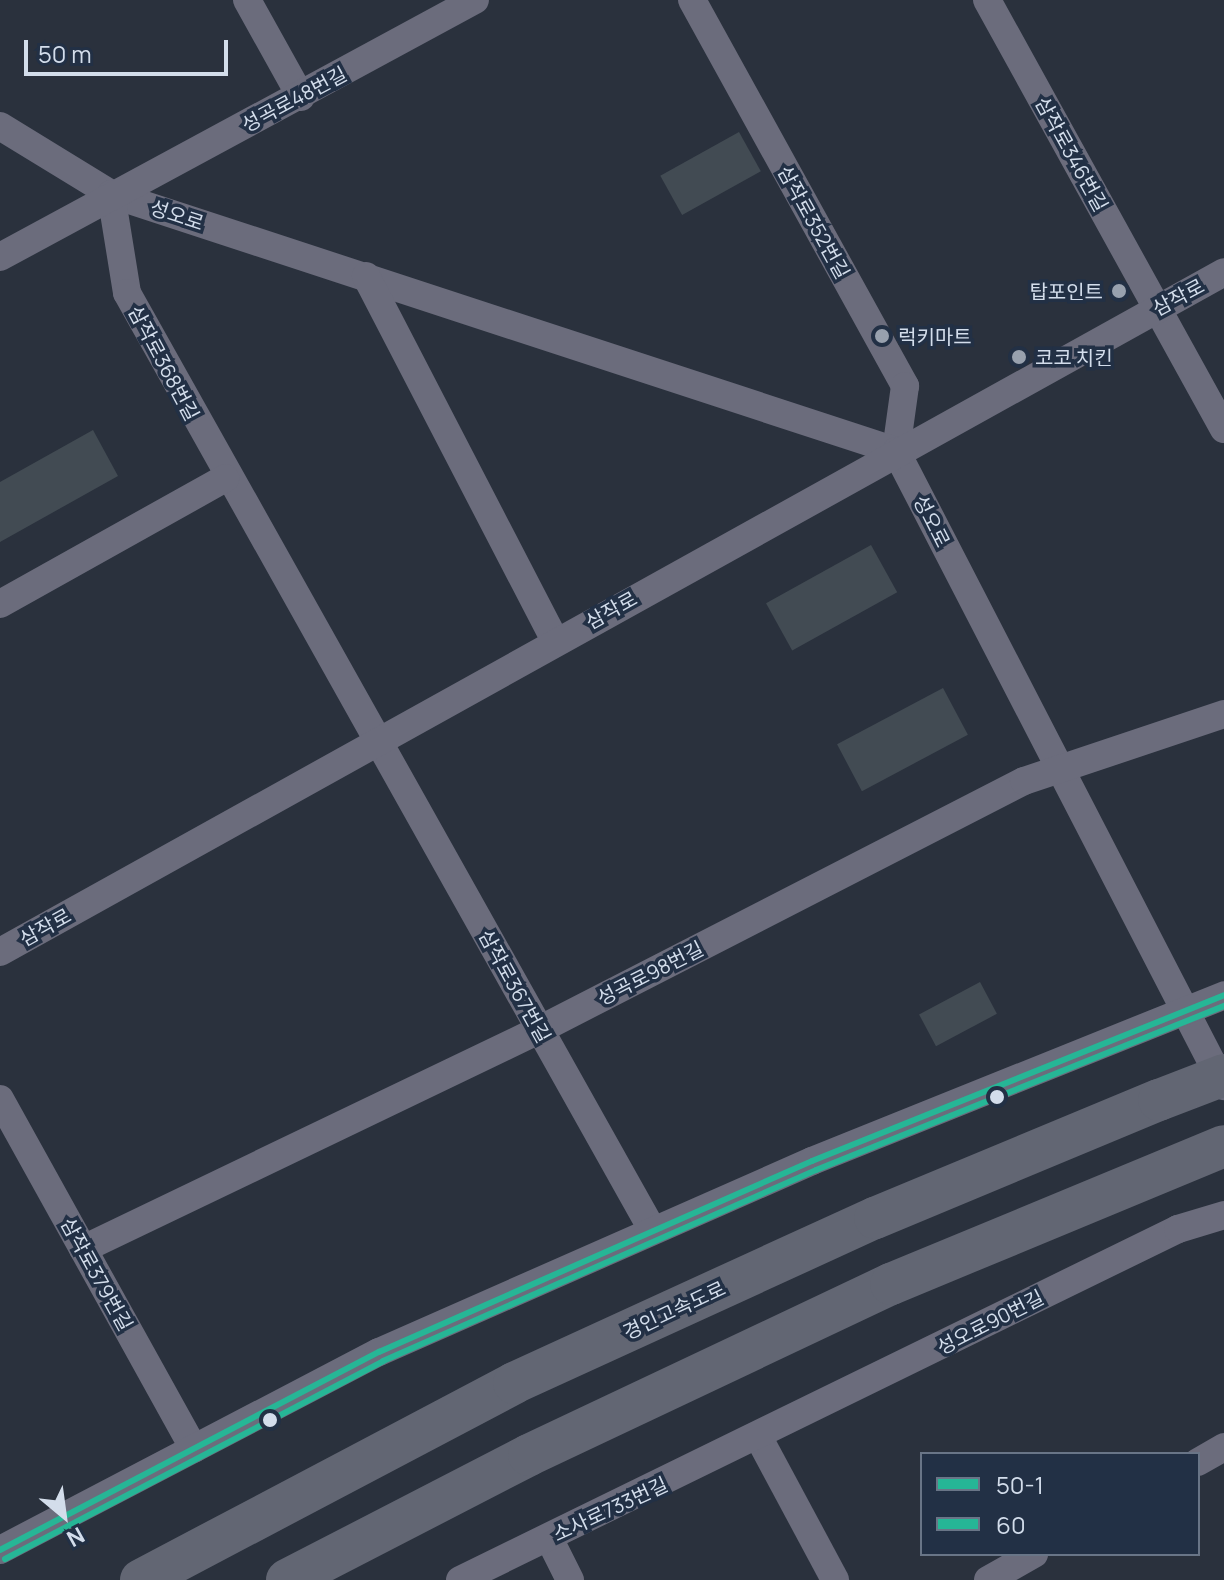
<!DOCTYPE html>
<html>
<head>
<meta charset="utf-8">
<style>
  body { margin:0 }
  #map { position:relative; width:1224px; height:1580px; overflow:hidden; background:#2a313d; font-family:Manrope,"Noto Sans KR",sans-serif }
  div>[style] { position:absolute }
  .building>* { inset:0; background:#424b53; transform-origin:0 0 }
  .minor>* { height:28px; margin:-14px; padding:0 14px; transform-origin:14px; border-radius:14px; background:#6b6c7c }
  .highway>* { height:42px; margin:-21px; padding:0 21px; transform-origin:21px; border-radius:21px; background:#626673 }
  .highway-bridge>* { height:42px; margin:-21px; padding:0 21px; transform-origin:21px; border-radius:21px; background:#626673 }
  .bus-1>* { height:6px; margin:-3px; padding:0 3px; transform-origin:3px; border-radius:3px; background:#26b696 }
  .bus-2>* { height:6px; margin:-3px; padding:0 3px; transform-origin:3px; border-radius:3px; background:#26b696 }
  .dots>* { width:22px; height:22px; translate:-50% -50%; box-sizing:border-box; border:4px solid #223045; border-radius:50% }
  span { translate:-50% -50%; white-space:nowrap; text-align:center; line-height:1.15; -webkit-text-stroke:7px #223045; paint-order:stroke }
  .street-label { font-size:20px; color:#d3ddeb }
  .poi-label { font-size:20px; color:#d3ddeb }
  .right { translate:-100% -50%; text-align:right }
  .left { translate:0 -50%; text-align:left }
  .legend { position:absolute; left:920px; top:1452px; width:280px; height:104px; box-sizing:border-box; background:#223045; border:2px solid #697587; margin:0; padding:10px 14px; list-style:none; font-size:24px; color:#d3ddeb }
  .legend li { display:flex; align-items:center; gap:16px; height:40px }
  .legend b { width:40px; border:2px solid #697587 }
  .north { position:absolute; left:24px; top:1476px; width:80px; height:80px; -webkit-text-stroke:6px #223045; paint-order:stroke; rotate:151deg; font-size:22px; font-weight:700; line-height:32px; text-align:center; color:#d3ddeb }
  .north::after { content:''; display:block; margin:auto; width:28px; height:36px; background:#d3ddeb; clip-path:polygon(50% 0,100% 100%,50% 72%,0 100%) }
  .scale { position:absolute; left:24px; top:40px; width:204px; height:36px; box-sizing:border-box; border:4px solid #d3ddeb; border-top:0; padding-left:10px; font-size:24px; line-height:28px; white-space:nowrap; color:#d3ddeb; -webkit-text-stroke:6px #223045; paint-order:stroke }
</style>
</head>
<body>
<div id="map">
  <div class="building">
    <div style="left:739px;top:132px;width:45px;height:90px;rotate:61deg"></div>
    <div style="clip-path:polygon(93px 430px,118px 476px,0 542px,0 482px)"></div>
    <div style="left:871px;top:545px;width:54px;height:120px;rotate:61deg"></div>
    <div style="left:943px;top:688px;width:53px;height:120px;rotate:62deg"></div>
    <div style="left:980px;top:982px;width:36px;height:69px;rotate:62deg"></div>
  </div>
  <div class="minor">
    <div style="left:247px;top:0;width:111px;rotate:60.9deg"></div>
    <div style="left:692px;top:0;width:441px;rotate:61.1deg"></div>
    <div style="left:905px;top:386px;width:66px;rotate:97.9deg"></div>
    <div style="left:987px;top:0;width:490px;rotate:61.1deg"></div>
    <div style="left:0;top:126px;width:130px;rotate:31.5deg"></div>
    <div style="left:111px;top:194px;width:826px;rotate:18.13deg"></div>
    <div style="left:896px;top:451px;width:715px;rotate:62.68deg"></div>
    <div style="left:111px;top:194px;width:100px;rotate:80.8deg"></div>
    <div style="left:127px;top:293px;width:1075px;rotate:60.72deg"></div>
    <div style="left:0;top:257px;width:540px;rotate:-28.42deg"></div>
    <div style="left:366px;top:276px;width:411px;rotate:62.6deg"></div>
    <div style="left:0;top:604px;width:258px;rotate:-29.2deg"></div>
    <div style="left:0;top:952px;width:1400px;rotate:-29.05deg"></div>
    <div style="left:0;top:1099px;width:400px;rotate:61deg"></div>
    <div style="left:83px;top:1249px;width:506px;rotate:-25.65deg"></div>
    <div style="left:539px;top:1030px;width:545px;rotate:-27.18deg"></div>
    <div style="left:1024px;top:781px;width:211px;rotate:-18.5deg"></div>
    <div style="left:759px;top:1438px;width:161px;rotate:61.8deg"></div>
    <div style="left:1198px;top:1462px;width:30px;rotate:-30deg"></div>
    <div style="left:549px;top:1538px;width:47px;rotate:63.4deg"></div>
    <div style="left:0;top:1550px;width:428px;rotate:-27.6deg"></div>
    <div style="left:379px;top:1352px;width:473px;rotate:-23.8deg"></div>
    <div style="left:812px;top:1161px;width:444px;rotate:-21.9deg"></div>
    <div style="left:460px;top:1580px;width:799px;rotate:-26.05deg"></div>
    <div style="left:1178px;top:1229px;width:48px;rotate:-16.9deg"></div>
    <div style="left:988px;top:1580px;width:53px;rotate:-29.5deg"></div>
  </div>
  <div class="highway">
    <div style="left:141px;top:1580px;width:422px;rotate:-27.8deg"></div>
    <div style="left:514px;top:1383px;width:397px;rotate:-24.6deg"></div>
    <div style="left:875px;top:1218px;width:308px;rotate:-22.6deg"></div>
    <div style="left:287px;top:1580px;width:272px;rotate:-27.3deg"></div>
    <div style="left:529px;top:1455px;width:400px;rotate:-25.3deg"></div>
    <div style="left:891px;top:1284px;width:360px;rotate:-22.5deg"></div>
  </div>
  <div class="highway-bridge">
    <div style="left:1159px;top:1100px;width:70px;rotate:-21deg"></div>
  </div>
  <div class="bus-1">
    <div style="left:0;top:1550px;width:428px;rotate:-27.6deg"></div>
    <div style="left:379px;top:1352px;width:473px;rotate:-23.8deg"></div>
    <div style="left:812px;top:1161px;width:444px;rotate:-21.9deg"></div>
  </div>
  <div class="bus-2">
    <div style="left:5px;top:1559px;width:427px;rotate:-27.6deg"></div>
    <div style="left:383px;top:1361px;width:473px;rotate:-23.8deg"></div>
    <div style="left:816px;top:1170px;width:440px;rotate:-21.9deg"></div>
  </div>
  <div class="dots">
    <div style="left:1119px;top:291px;background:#98a1ae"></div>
    <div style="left:882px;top:336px;background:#98a1ae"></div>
    <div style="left:1019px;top:357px;background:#98a1ae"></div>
    <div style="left:997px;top:1097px;background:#d3ddeb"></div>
    <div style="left:270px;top:1420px;background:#d3ddeb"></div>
  </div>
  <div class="street-label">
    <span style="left:294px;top:99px;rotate:-28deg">성곡로48번길</span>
    <span style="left:1072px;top:154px;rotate:61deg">삼작로346번길</span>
    <span style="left:177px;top:215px;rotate:18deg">성오로</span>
    <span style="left:814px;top:222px;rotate:61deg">삼작로352번길</span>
    <span style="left:1178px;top:297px;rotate:-28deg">삼작로</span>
    <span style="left:164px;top:363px;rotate:62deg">삼작로368번길</span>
    <span style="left:932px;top:521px;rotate:63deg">성오로</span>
    <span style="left:611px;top:610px;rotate:-29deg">삼작로</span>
    <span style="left:45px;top:927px;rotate:-29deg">삼작로</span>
    <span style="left:650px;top:973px;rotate:-27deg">성곡로98번길</span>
    <span style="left:515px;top:986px;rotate:61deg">삼작로367번길</span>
    <span style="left:97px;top:1274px;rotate:61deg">삼작로379번길</span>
    <span style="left:674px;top:1310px;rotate:-25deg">경인고속도로</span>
    <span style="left:990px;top:1322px;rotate:-27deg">성오로90번길</span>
    <span style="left:610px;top:1509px;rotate:-25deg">소사로733번길</span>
  </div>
  <div class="poi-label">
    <span class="right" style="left:1103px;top:291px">탑포인트</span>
    <span class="left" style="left:898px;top:336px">럭키마트</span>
    <span class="left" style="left:1035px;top:357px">코코 치킨</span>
  </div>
  <ul class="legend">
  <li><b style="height:10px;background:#26b696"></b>50-1</li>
  <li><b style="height:10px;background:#26b696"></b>60</li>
  </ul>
  <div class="north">N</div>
  <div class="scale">50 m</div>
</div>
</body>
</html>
